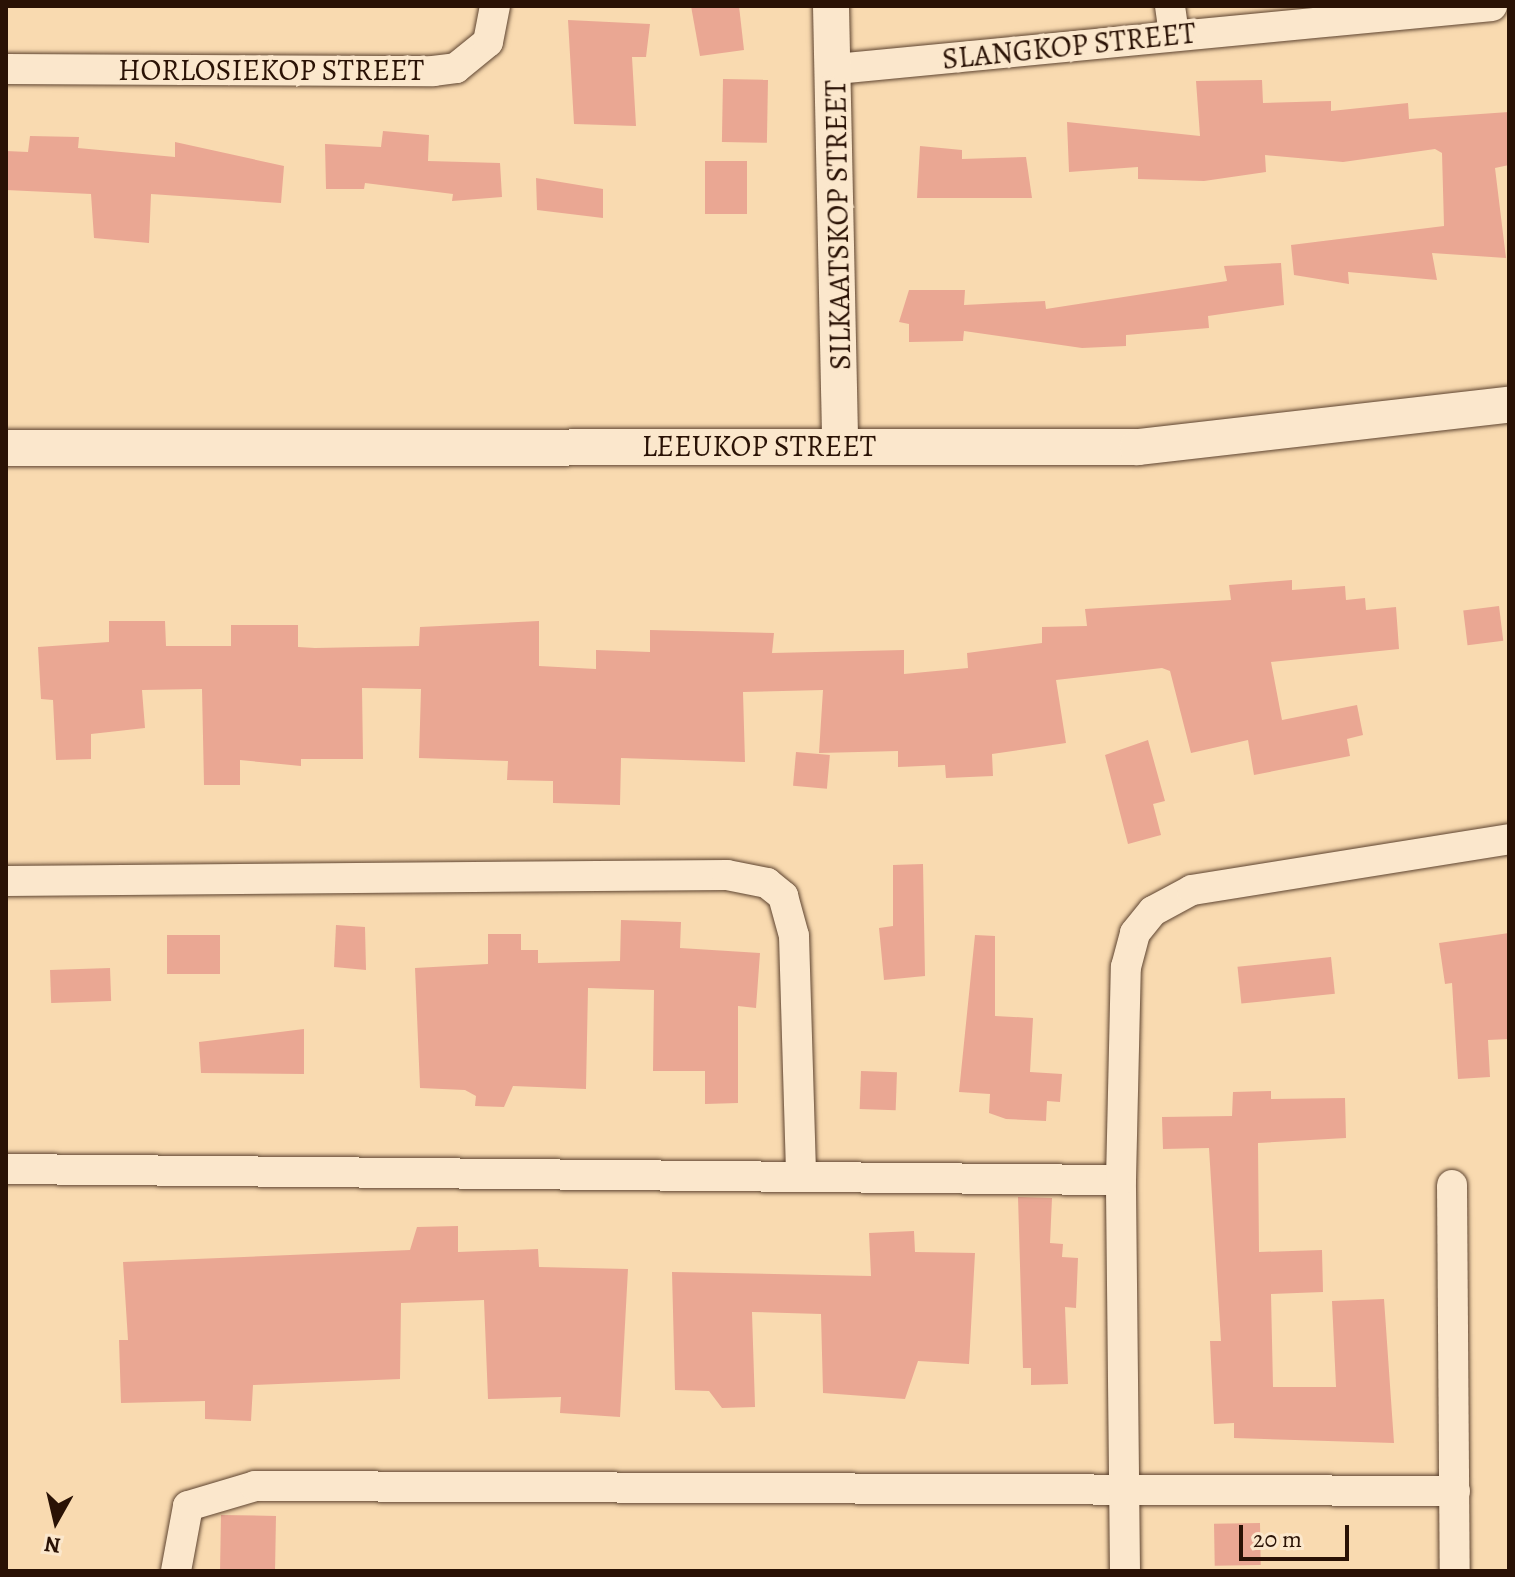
<!DOCTYPE html>
<html>
<head>
<meta charset="utf-8">
<style>
  body { margin:0 }
  #map { position:relative; width:1515px; height:1577px; overflow:hidden; background:#f9dab0; font-family:Alegreya,serif }
  div>[style] { position:absolute }
  .building>* { inset:0; background:#eaa793; transform-origin:0 0 }
  .roads { filter:drop-shadow(0 0 2px #5e4430) drop-shadow(0 0 2px #5e4430) }
  .minor>* { height:30px; margin:-15px; padding:0 15px; transform-origin:15px; border-radius:15px; background:#fbe7cc }
  .tertiary>* { height:36px; margin:-18px; padding:0 18px; transform-origin:18px; border-radius:18px; background:#fbe7cc }
  span { translate:-50% -50%; white-space:nowrap; text-align:center; line-height:1.15; -webkit-text-stroke:8px #fbe7cc; paint-order:stroke }
  .street-label { font-size:30px; color:#2a1205 }
  .frame { position:absolute; inset:0; border:8px solid #2a1205; pointer-events:none }
  .north { position:absolute; left:16px; top:1481px; width:80px; height:80px; -webkit-text-stroke:6px #fbe7cc; paint-order:stroke; rotate:188deg; font-size:22px; font-weight:700; line-height:32px; text-align:center; color:#2a1205 }
  .north::after { content:''; display:block; margin:auto; width:28px; height:36px; background:#2a1205; clip-path:polygon(50% 0,100% 100%,50% 72%,0 100%) }
  .scale { position:absolute; left:1239px; top:1525px; width:110px; height:36px; box-sizing:border-box; border:4px solid #2a1205; border-top:0; padding-left:10px; font-size:24px; line-height:28px; white-space:nowrap; color:#2a1205; -webkit-text-stroke:6px #fbe7cc; paint-order:stroke }
</style>
</head>
<body>
<div id="map">
  <div class="building">
    <div style="clip-path:polygon(691px 6px,739px 6px,744px 50px,700px 56px)"></div>
    <div style="clip-path:polygon(568px 20px,650px 24px,646px 57px,632px 57px,636px 126px,574px 124px)"></div>
    <div style="left:723px;top:79px;width:45px;height:63px;rotate:1deg"></div>
    <div style="clip-path:polygon(1262px 80px,1263px 103px,1331px 101px,1331px 111px,1408px 103px,1409px 119px,1509px 112px,1509px 165px,1495px 168px,1506px 258px,1432px 253px,1437px 280px,1348px 272px,1349px 284px,1294px 275px,1291px 245px,1444px 226px,1442px 153px,1435px 149px,1343px 162px,1265px 155px,1266px 172px,1204px 181px,1138px 179px,1138px 167px,1069px 172px,1067px 122px,1200px 136px,1196px 81px)"></div>
    <div style="clip-path:polygon(383px 131px,429px 135px,428px 161px,500px 163px,502px 197px,452px 201px,453px 194px,365px 183px,364px 189px,326px 189px,325px 144px,381px 147px)"></div>
    <div style="clip-path:polygon(30px 136px,79px 137px,78px 148px,175px 157px,175px 142px,284px 166px,281px 203px,151px 194px,149px 243px,94px 238px,91px 194px,6px 190px,6px 151px,28px 152px)"></div>
    <div style="clip-path:polygon(920px 146px,962px 150px,962px 159px,1026px 157px,1032px 198px,917px 198px)"></div>
    <div style="left:705px;top:161px;width:42px;height:53px"></div>
    <div style="clip-path:polygon(536px 178px,603px 189px,603px 218px,537px 210px)"></div>
    <div style="clip-path:polygon(1281px 263px,1284px 305px,1208px 316px,1209px 328px,1126px 335px,1126px 346px,1082px 348px,964px 331px,963px 341px,909px 342px,909px 324px,899px 322px,909px 290px,965px 290px,964px 305px,1045px 301px,1046px 309px,1227px 281px,1224px 266px)"></div>
    <div style="clip-path:polygon(1292px 580px,1292px 590px,1345px 586px,1346px 600px,1365px 598px,1366px 610px,1396px 607px,1399px 649px,1271px 662px,1282px 720px,1357px 705px,1363px 735px,1347px 739px,1350px 756px,1254px 775px,1248px 740px,1191px 753px,1170px 671px,1162px 668px,1056px 680px,1066px 743px,992px 754px,993px 776px,946px 778px,945px 765px,898px 767px,898px 751px,819px 753px,823px 690px,743px 692px,745px 762px,621px 758px,620px 805px,553px 803px,553px 781px,507px 780px,508px 761px,419px 758px,421px 689px,362px 688px,363px 759px,301px 759px,301px 766px,240px 760px,240px 785px,204px 785px,202px 689px,142px 690px,145px 728px,91px 734px,91px 759px,56px 760px,53px 700px,41px 699px,38px 647px,109px 642px,109px 621px,165px 621px,166px 646px,231px 646px,231px 625px,298px 625px,298px 647px,315px 648px,419px 646px,420px 627px,539px 621px,539px 666px,596px 669px,596px 650px,650px 652px,650px 630px,774px 633px,772px 653px,904px 650px,904px 674px,968px 668px,967px 653px,1042px 643px,1042px 627px,1087px 626px,1085px 609px,1231px 600px,1229px 585px)"></div>
    <div style="left:1499px;top:606px;width:35px;height:36px;rotate:83deg"></div>
    <div style="clip-path:polygon(1148px 740px,1165px 801px,1153px 804px,1161px 835px,1128px 844px,1105px 755px)"></div>
    <div style="left:796px;top:752px;width:34px;height:34px;rotate:5deg"></div>
    <div style="clip-path:polygon(923px 864px,925px 976px,884px 980px,879px 928px,893px 926px,893px 865px)"></div>
    <div style="clip-path:polygon(621px 920px,681px 922px,680px 948px,760px 953px,756px 1008px,738px 1006px,738px 1103px,705px 1104px,705px 1071px,653px 1071px,654px 990px,588px 988px,586px 1089px,513px 1086px,504px 1107px,475px 1106px,476px 1096px,465px 1090px,420px 1088px,415px 968px,488px 964px,488px 934px,521px 934px,521px 950px,538px 950px,538px 963px,620px 961px)"></div>
    <div style="clip-path:polygon(336px 925px,365px 927px,366px 970px,334px 967px)"></div>
    <div style="clip-path:polygon(1509px 933px,1509px 1039px,1488px 1040px,1490px 1077px,1458px 1079px,1452px 983px,1445px 984px,1439px 943px)"></div>
    <div style="left:220px;top:935px;width:39px;height:53px;rotate:90deg"></div>
    <div style="clip-path:polygon(975px 935px,995px 936px,995px 1016px,1033px 1018px,1030px 1072px,1062px 1074px,1060px 1102px,1047px 1101px,1046px 1121px,1006px 1119px,989px 1113px,990px 1094px,959px 1092px)"></div>
    <div style="left:1331px;top:957px;width:37px;height:94px;rotate:84deg"></div>
    <div style="left:110px;top:968px;width:33px;height:60px;rotate:88deg"></div>
    <div style="clip-path:polygon(304px 1029px,304px 1074px,201px 1073px,199px 1042px)"></div>
    <div style="left:861px;top:1071px;width:36px;height:38px;rotate:2deg"></div>
    <div style="clip-path:polygon(1271px 1091px,1271px 1099px,1345px 1098px,1346px 1138px,1258px 1143px,1259px 1252px,1322px 1250px,1323px 1292px,1271px 1294px,1273px 1387px,1336px 1387px,1332px 1301px,1384px 1299px,1394px 1443px,1234px 1438px,1234px 1423px,1214px 1424px,1210px 1341px,1221px 1341px,1209px 1148px,1163px 1149px,1162px 1117px,1232px 1116px,1233px 1092px)"></div>
    <div style="clip-path:polygon(1018px 1197px,1052px 1198px,1050px 1243px,1063px 1244px,1062px 1257px,1078px 1258px,1076px 1308px,1065px 1307px,1068px 1384px,1031px 1385px,1031px 1368px,1023px 1368px)"></div>
    <div style="clip-path:polygon(458px 1226px,458px 1252px,538px 1249px,539px 1267px,628px 1269px,620px 1417px,560px 1413px,561px 1397px,488px 1399px,484px 1300px,401px 1303px,400px 1379px,253px 1385px,251px 1421px,205px 1419px,205px 1401px,121px 1403px,119px 1340px,128px 1340px,123px 1262px,410px 1250px,417px 1227px)"></div>
    <div style="clip-path:polygon(914px 1231px,915px 1252px,975px 1253px,969px 1364px,918px 1361px,905px 1399px,823px 1393px,821px 1314px,752px 1312px,755px 1407px,722px 1408px,709px 1391px,675px 1390px,672px 1272px,871px 1276px,869px 1233px)"></div>
    <div style="left:221px;top:1515px;width:55px;height:56px;rotate:1deg"></div>
    <div style="left:1260px;top:1523px;width:42px;height:46px;rotate:89deg"></div>
  </div>
  <div class="roads">
    <div class="minor">
      <div style="left:1170px;top:6px;width:30px;rotate:82deg"></div>
      <div style="left:6px;top:69px;width:427px;rotate:0.3deg"></div>
      <div style="left:433px;top:71px;width:23px;rotate:-7deg"></div>
      <div style="left:456px;top:68px;width:41px;rotate:-39.1deg"></div>
      <div style="left:488px;top:42px;width:37px;rotate:-79deg"></div>
      <div style="left:836px;top:69px;width:659px;rotate:-5.49deg"></div>
      <div style="left:6px;top:881px;width:721px;rotate:-0.48deg"></div>
      <div style="left:727px;top:875px;width:41px;rotate:11.3deg"></div>
      <div style="left:767px;top:883px;width:21px;rotate:39deg"></div>
      <div style="left:783px;top:896px;width:41px;rotate:74.6deg"></div>
      <div style="left:794px;top:936px;width:241px;rotate:88.3deg"></div>
      <div style="left:6px;top:1169px;width:1115px;rotate:0.57deg"></div>
      <div style="left:1452px;top:1185px;width:386px;rotate:89.6deg"></div>
      <div style="left:176px;top:1571px;width:66px;rotate:-79.5deg"></div>
      <div style="left:188px;top:1506px;width:70px;rotate:-16.6deg"></div>
      <div style="left:255px;top:1486px;width:1200px;rotate:0.24deg"></div>
      <div style="left:1125px;top:1571px;width:391px;rotate:-90.6deg"></div>
      <div style="left:1121px;top:1180px;width:213px;rotate:-88.7deg"></div>
      <div style="left:1126px;top:967px;width:35px;rotate:-75deg"></div>
      <div style="left:1135px;top:933px;width:28px;rotate:-51deg"></div>
      <div style="left:1153px;top:911px;width:44px;rotate:-28.3deg"></div>
      <div style="left:1192px;top:890px;width:321px;rotate:-9.1deg"></div>
    </div>
    <div class="tertiary">
      <div style="left:831px;top:6px;width:438px;rotate:88.8deg"></div>
      <div style="left:6px;top:448px;width:1132px;rotate:-0.05deg"></div>
      <div style="left:1138px;top:447px;width:373px;rotate:-6.5deg"></div>
    </div>
  </div>
  <div class="street-label">
    <span style="left:1069px;top:46px;rotate:-6deg">SLANGKOP STREET</span>
    <span style="left:271px;top:70px">HORLOSIEKOP STREET</span>
    <span style="left:838px;top:225px;rotate:-91deg">SILKAATSKOP STREET</span>
    <span style="left:759px;top:446px">LEEUKOP STREET</span>
  </div>
  <div class="frame"></div>
  <div class="north">N</div>
  <div class="scale">20 m</div>
</div>
</body>
</html>
